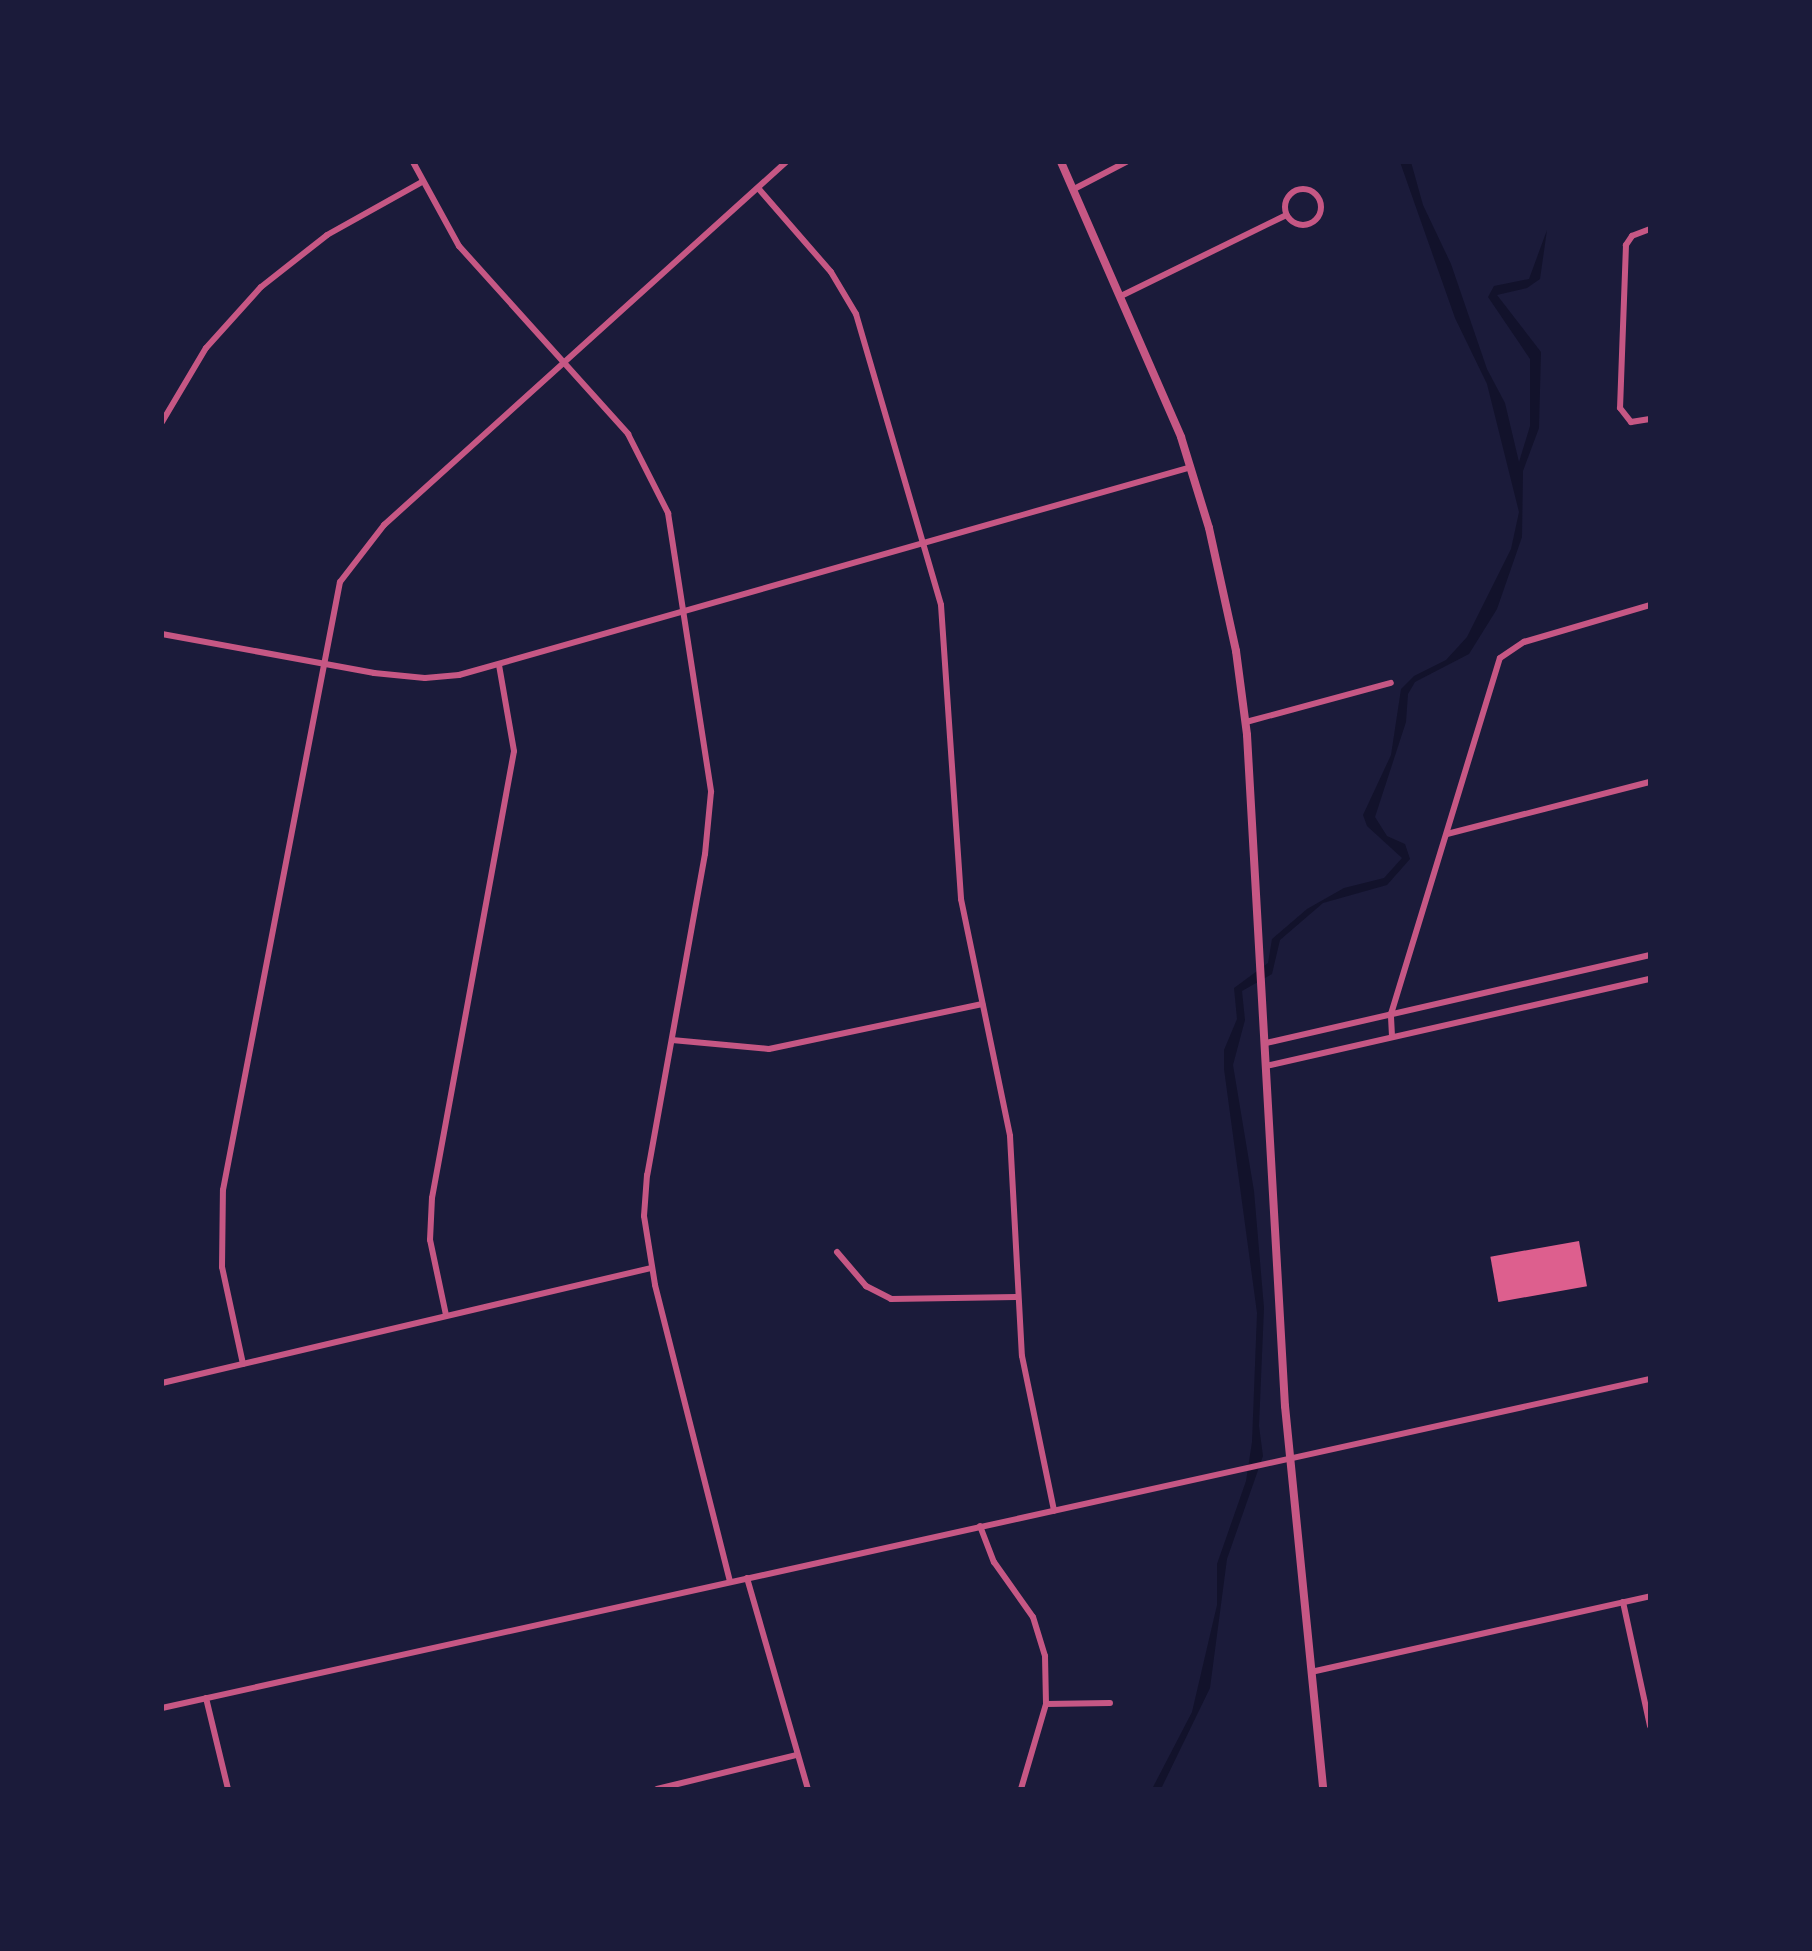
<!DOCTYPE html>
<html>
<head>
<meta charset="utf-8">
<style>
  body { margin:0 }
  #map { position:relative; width:1812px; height:1951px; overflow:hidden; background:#1b1b3a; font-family:Rubik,sans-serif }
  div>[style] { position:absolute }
  .water>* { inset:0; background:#12122b }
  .building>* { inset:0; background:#dd5f8e; transform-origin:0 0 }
  .minor>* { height:6px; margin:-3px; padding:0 3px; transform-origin:3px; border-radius:3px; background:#c65784 }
  .minor>.ring { margin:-3px; padding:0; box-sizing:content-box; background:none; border:6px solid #c65784; border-radius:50% }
  .tertiary>* { height:8px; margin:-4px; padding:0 4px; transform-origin:4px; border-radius:4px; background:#c65784 }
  span { translate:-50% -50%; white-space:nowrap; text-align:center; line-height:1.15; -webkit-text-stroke:6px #1b1b3a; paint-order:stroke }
  .frame { position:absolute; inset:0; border:164px solid #1b1b3a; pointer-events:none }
</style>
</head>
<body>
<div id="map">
  <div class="water">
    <div style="clip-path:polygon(1400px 162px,1411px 162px,1423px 205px,1451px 264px,1487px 369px,1505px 403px,1519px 462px,1530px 426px,1530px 359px,1488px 297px,1494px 286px,1529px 279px,1547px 230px,1540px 279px,1527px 288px,1497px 295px,1541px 352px,1539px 428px,1523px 471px,1522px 537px,1497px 609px,1469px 654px,1415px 682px,1408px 694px,1406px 722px,1375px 817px,1387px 836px,1405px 844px,1410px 859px,1387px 885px,1323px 903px,1280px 940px,1272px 974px,1242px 991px,1245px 1020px,1233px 1065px,1254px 1191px,1264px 1308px,1259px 1426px,1263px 1456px,1227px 1559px,1210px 1688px,1161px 1789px,1152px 1789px,1192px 1712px,1217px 1605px,1217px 1564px,1246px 1481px,1252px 1442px,1257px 1313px,1224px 1069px,1224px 1050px,1237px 1019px,1234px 988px,1268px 963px,1272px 939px,1307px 909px,1344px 888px,1384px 878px,1402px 858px,1367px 826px,1363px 815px,1391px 755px,1401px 689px,1414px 676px,1446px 660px,1467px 637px,1511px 549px,1519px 512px,1487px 384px,1455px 318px)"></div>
  </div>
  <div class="building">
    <div style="left:1579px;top:1241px;width:46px;height:90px;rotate:80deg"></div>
  </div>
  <div class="minor">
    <div style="left:413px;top:162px;width:96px;rotate:61.3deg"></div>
    <div style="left:459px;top:246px;width:253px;rotate:48deg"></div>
    <div style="left:628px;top:434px;width:89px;rotate:63.1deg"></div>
    <div style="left:668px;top:513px;width:282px;rotate:81.2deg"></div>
    <div style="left:711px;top:792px;width:62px;rotate:95.5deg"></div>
    <div style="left:705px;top:854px;width:326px;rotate:100.2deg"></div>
    <div style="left:647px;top:1175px;width:41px;rotate:94.2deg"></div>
    <div style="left:644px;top:1216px;width:70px;rotate:80.9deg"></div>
    <div style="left:655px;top:1285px;width:306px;rotate:75.8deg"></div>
    <div style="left:758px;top:188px;width:111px;rotate:49deg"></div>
    <div style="left:831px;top:272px;width:49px;rotate:59.2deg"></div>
    <div style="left:856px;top:314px;width:303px;rotate:73.7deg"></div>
    <div style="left:941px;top:605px;width:295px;rotate:86.1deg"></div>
    <div style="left:961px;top:899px;width:242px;rotate:78.3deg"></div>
    <div style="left:1010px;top:1136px;width:220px;rotate:86.9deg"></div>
    <div style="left:1022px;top:1356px;width:158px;rotate:78.3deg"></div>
    <div class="ring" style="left:1285px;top:189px;width:30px;height:30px"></div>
    <div style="left:1074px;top:189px;width:59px;rotate:-27.4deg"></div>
    <div style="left:1650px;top:229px;width:19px;rotate:159deg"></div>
    <div style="left:1632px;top:236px;width:11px;rotate:124deg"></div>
    <div style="left:1626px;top:245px;width:163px;rotate:92.1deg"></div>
    <div style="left:1620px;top:408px;width:18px;rotate:52deg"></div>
    <div style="left:1631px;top:422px;width:19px;rotate:-9deg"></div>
    <div style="left:1123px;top:295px;width:182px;rotate:-26.1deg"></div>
    <div style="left:162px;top:422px;width:86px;rotate:-59.3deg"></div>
    <div style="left:206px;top:348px;width:82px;rotate:-48deg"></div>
    <div style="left:261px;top:287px;width:84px;rotate:-38.2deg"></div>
    <div style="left:327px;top:235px;width:109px;rotate:-29.2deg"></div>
    <div style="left:162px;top:634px;width:216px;rotate:10.4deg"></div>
    <div style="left:374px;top:673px;width:51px;rotate:5.6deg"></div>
    <div style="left:425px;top:678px;width:34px;rotate:-5deg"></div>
    <div style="left:459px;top:675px;width:761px;rotate:-15.86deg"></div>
    <div style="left:1246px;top:722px;width:150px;rotate:-15.1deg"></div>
    <div style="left:1447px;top:834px;width:210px;rotate:-14.4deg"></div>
    <div style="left:1392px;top:1036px;width:22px;rotate:-93deg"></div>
    <div style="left:1391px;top:1014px;width:372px;rotate:-73deg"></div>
    <div style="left:1500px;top:658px;width:29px;rotate:-34deg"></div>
    <div style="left:1524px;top:642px;width:131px;rotate:-16.4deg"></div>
    <div style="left:672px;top:1040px;width:97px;rotate:5.3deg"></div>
    <div style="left:769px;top:1049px;width:218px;rotate:-11.9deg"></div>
    <div style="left:1266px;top:1043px;width:394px;rotate:-12.9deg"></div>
    <div style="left:1266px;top:1066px;width:394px;rotate:-12.8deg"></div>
    <div style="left:837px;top:1252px;width:45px;rotate:49.5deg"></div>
    <div style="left:866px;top:1286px;width:28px;rotate:27deg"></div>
    <div style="left:891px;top:1299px;width:125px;rotate:-0.9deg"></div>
    <div style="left:446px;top:1315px;width:77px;rotate:-102deg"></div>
    <div style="left:430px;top:1240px;width:42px;rotate:-87.3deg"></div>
    <div style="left:432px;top:1198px;width:454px;rotate:-79.6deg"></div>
    <div style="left:514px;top:751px;width:87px;rotate:-99.9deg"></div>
    <div style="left:243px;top:1364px;width:99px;rotate:-102.2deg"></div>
    <div style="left:222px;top:1267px;width:77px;rotate:-89.3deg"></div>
    <div style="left:223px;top:1190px;width:619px;rotate:-79.11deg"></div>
    <div style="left:340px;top:582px;width:72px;rotate:-52.3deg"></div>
    <div style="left:384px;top:525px;width:542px;rotate:-42.08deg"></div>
    <div style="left:162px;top:1383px;width:502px;rotate:-13.23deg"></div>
    <div style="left:980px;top:1526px;width:39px;rotate:69deg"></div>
    <div style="left:994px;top:1562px;width:67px;rotate:54.7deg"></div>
    <div style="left:1033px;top:1617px;width:41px;rotate:72.9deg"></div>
    <div style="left:1045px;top:1656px;width:48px;rotate:88.8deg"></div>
    <div style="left:1046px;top:1704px;width:89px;rotate:106.4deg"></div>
    <div style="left:747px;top:1578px;width:220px;rotate:73.9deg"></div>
    <div style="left:1623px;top:1602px;width:127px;rotate:77.7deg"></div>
    <div style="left:1311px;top:1672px;width:347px;rotate:-12.6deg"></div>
    <div style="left:206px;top:1698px;width:94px;rotate:76.4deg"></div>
    <div style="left:1046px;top:1704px;width:64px;rotate:-0.9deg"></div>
    <div style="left:162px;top:1708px;width:1524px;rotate:-12.47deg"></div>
    <div style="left:657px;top:1789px;width:143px;rotate:-13.7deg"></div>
  </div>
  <div class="tertiary">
    <div style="left:1061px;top:162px;width:300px;rotate:66.4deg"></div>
    <div style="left:1181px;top:437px;width:95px;rotate:72.9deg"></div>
    <div style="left:1209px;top:528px;width:126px;rotate:77.6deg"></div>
    <div style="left:1236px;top:651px;width:85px;rotate:82.5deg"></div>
    <div style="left:1247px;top:735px;width:672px;rotate:86.76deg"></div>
    <div style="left:1285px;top:1406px;width:385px;rotate:84.3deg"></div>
  </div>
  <div class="frame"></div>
</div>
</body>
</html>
